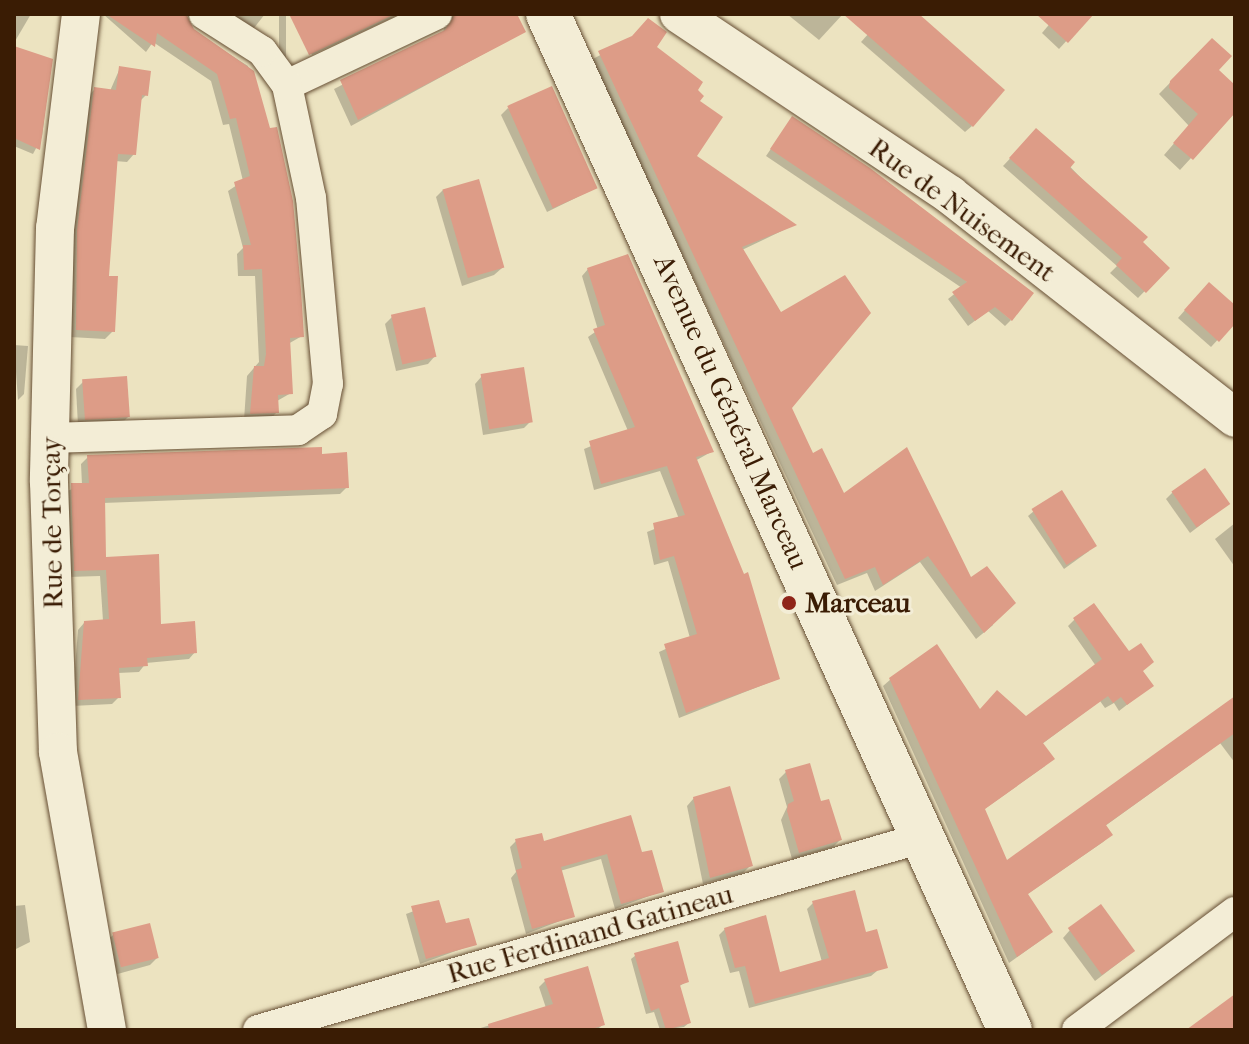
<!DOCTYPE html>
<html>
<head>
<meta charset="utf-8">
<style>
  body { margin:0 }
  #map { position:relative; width:1249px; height:1044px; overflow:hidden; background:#ece3c0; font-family:"IM FELL French Canon",serif }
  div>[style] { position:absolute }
  .shadow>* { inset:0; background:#0003; transform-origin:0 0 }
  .building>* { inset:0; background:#dd9c87; transform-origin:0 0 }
  .roads { filter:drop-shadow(0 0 2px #664e33) drop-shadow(0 0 2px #664e33) }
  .minor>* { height:30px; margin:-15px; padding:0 15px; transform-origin:15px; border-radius:15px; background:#f3edd6 }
  .tertiary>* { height:38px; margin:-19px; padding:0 19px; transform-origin:19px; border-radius:19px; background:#f3edd6 }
  .secondary>* { height:44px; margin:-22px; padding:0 22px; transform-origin:22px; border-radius:22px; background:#f3edd6 }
  .dots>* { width:22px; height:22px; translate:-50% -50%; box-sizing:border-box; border:4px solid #f3edd6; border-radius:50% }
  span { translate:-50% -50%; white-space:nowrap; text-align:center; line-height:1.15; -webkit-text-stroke:6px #f3edd6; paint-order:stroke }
  .street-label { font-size:28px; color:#3a1c04 }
  .poi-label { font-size:28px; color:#3a1c04; font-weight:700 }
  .left { translate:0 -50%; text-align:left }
  .frame { position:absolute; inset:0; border:16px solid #3a1c04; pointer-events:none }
</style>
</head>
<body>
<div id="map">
  <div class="shadow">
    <div style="clip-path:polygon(14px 14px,31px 14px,14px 43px)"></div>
    <div style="clip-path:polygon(103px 14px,185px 14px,193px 31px,248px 66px,268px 131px,302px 336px,288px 344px,291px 393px,277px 401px,277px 412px,270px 419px,244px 420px,247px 376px,259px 362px,255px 276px,238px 276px,237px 254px,243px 248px,228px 191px,243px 181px,229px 124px,223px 125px,211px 81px,153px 42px,146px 52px)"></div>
    <div style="clip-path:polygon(218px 14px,265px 14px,250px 33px)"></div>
    <div style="left:279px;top:14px;width:7px;height:51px"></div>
    <div style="clip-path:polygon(291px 14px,400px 14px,312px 55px)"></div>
    <div style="clip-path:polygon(447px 14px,515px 14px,524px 32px,351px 126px,334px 89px,443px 33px)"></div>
    <div style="clip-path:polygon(787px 14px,843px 14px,819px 40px)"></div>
    <div style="clip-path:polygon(886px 14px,916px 14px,972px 126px,965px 132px,861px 42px)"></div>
    <div style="clip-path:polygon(1058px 14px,1091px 14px,1059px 49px,1042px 33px)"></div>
    <div style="clip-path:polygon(632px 38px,655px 48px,695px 91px,694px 157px,794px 225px,742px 250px,790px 408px,812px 456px,843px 496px,971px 580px,993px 625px,976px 639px,920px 562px,875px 591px,867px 573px,837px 585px,591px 60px)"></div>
    <div style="clip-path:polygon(1212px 40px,1216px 71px,1235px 88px,1235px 110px,1180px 170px,1164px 155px,1189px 126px,1159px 94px)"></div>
    <div style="clip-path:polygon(14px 48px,51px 61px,42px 137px,33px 154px,14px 146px)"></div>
    <div style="clip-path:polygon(120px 68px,146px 95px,140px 101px,134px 154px,127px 162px,115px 161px,106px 278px,113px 331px,105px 339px,70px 337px,71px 238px,88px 96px,95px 89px,110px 91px)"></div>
    <div style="clip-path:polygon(508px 108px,596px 188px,547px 212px,501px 115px)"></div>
    <div style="clip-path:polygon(787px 125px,1011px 320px,1005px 326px,988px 311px,968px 326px,948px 299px,962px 288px,766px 156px)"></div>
    <div style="clip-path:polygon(1036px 131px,1167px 268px,1138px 298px,1110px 273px,1117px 266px,1003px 166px)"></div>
    <div style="clip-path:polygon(443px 190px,502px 268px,494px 275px,462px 286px,436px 197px)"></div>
    <div style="clip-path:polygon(588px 269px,711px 452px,695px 461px,778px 679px,679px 718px,659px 652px,690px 638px,668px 561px,654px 565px,647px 532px,679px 519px,660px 471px,594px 490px,584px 449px,628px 431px,588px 337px,598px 330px,582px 276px)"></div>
    <div style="clip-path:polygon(1202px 291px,1235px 307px,1235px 321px,1211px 347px,1178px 318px)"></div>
    <div style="clip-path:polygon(392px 317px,435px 356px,428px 364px,396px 371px,385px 324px)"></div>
    <div style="clip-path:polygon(14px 345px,28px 346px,24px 394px,18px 400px)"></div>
    <div style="clip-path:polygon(482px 376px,531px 421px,524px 428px,483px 435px,475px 384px)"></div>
    <div style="clip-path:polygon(83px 382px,128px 417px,121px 424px,78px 425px,76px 389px)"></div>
    <div style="clip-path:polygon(320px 456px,347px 487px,340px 494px,103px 503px,105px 559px,159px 626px,195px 652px,189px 659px,146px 663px,139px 672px,118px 673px,119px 697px,112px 704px,72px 706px,78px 630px,84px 623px,103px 621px,100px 576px,68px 577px,65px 492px,82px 485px,81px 464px,88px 457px)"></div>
    <div style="clip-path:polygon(1173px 492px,1228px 504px,1190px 533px,1166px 499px)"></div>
    <div style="clip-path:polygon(1034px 511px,1089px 551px,1064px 569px,1028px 516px)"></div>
    <div style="clip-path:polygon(1235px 523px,1235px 567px,1215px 539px)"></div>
    <div style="clip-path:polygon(1075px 619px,1141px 672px,1151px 686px,1119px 711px,1114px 703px,1105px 708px,1100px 701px,1042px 744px,1045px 766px,983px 810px,1006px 863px,1235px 706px,1235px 763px,1220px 743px,1105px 826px,1110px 835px,1103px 842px,1026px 895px,1044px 938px,1009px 963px,883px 686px,891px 679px,979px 712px,1026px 719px,1096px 666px,1068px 626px)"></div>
    <div style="clip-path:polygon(786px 772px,820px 804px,840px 840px,833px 847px,792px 859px,781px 820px,787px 807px,779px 779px)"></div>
    <div style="clip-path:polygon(694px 798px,751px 865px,743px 873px,703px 884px,687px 806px)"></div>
    <div style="clip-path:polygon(516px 841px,641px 855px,662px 891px,615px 909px,601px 859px,560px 871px,573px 916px,526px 934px,511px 878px,516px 872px,510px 847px)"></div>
    <div style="clip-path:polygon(438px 902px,445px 925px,475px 944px,420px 964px,406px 914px)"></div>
    <div style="clip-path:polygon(813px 903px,877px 971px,871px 976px,749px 1008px,739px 971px,730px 973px,719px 935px,725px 929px,778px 974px,822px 962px,807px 909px)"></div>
    <div style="clip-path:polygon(25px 905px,30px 942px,14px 950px,14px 906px)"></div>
    <div style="clip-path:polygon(1070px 930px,1125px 958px,1095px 981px,1063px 938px)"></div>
    <div style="clip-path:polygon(113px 935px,157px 958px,150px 965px,114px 975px,106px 942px)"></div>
    <div style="clip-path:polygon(636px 955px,686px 982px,678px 987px,689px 1023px,684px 1027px,660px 1030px,654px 1012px,646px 1014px,631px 959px)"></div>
    <div style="clip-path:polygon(546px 980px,603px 1024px,597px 1030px,474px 1030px,546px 1008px,539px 987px)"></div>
  </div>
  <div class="building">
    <div style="clip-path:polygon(106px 14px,186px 14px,194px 29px,254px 71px,270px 128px,277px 127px,293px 201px,301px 290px,304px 337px,290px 338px,293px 394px,278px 395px,279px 413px,250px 414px,254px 366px,264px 366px,266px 354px,262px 269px,244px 270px,243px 245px,251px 245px,234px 182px,250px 176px,236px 118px,230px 119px,217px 74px,157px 33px,155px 47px)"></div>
    <div style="clip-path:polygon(289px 14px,395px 14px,309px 55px)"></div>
    <div style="clip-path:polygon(455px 14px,517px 14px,526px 32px,358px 120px,340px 80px,445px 30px)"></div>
    <div style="clip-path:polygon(843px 14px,919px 14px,1005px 90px,973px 127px)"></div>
    <div style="clip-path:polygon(1036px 14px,1094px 14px,1068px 43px)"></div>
    <div style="clip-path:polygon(648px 18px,667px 32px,657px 47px,703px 82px,698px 90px,704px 96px,700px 101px,723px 117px,697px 156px,797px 225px,742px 247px,781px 312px,845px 275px,871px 313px,792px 408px,813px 453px,822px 448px,844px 493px,907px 447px,971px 577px,987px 566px,1016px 603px,984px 633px,928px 556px,883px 585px,875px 567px,845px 579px,598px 51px,632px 36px)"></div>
    <div style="clip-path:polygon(1212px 38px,1232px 56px,1219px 70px,1235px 85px,1235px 113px,1193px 160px,1173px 143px,1198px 114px,1169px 88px,1170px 81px)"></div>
    <div style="clip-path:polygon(14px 46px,53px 59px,40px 150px,14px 138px)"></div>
    <div style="clip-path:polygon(119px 66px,151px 71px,148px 96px,142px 95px,136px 155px,118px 154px,109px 276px,118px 276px,115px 332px,76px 330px,77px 230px,94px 87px,116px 90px)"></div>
    <div style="left:552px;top:86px;width:112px;height:49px;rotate:66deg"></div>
    <div style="clip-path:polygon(792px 116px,870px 168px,1034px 293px,1012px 321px,995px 307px,975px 321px,952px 292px,967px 282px,770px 149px)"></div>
    <div style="clip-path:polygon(1036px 128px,1075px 162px,1070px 168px,1148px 237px,1143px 242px,1170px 268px,1146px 293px,1116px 265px,1122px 258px,1009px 158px)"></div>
    <div style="left:479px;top:179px;width:92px;height:38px;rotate:74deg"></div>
    <div style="clip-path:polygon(628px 254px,714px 452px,696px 457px,744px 574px,748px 572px,780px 679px,686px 713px,664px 644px,697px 634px,674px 556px,660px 560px,653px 523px,685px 515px,667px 466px,601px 484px,589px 441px,635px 427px,593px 329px,605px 325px,587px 268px)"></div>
    <div style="clip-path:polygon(1209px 282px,1235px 305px,1235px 324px,1219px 342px,1184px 310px)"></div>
    <div style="left:425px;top:307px;width:51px;height:35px;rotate:77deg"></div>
    <div style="left:524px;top:367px;width:56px;height:44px;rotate:81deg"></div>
    <div style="left:127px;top:376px;width:41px;height:45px;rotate:86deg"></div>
    <div style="clip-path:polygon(322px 447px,322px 454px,347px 452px,349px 488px,105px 498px,106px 557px,159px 554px,161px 624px,195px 621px,197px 653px,147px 658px,148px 666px,119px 668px,121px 698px,78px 700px,84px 621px,109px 619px,106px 570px,74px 571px,71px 483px,89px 483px,87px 455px)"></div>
    <div style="left:1205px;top:468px;width:44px;height:41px;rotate:55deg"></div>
    <div style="left:1062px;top:490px;width:66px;height:36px;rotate:58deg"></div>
    <div style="clip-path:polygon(1094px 603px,1129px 651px,1141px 643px,1154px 662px,1143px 671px,1154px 686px,1127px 705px,1121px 697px,1113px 703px,1108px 696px,1043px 743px,1055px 759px,985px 809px,1007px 860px,1235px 696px,1235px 733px,1106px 825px,1113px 835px,1028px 894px,1053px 932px,1017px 957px,889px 678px,937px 644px,980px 709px,997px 690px,1026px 716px,1102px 659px,1073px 618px)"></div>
    <div style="clip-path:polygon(810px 763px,821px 801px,829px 799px,842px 840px,799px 853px,787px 811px,788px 804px,794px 801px,785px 770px)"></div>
    <div style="clip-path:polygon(730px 786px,753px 866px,710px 878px,693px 797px)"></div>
    <div style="clip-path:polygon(631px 815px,642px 852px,652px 850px,664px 892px,621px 904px,607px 854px,561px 867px,575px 917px,532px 929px,516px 870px,522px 868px,515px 839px,542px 833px,544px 841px)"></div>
    <div style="clip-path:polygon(855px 890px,866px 932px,877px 929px,888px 968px,755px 1004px,745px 966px,735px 968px,724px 928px,766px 915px,780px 972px,829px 958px,812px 901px)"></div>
    <div style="clip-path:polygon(439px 900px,446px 923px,469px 918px,477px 945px,426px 959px,411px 906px)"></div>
    <div style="left:1101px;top:904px;width:58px;height:41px;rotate:54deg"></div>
    <div style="left:150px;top:923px;width:36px;height:39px;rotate:76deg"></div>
    <div style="clip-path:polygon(678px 941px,689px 982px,680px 985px,691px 1023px,666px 1030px,659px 1008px,651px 1011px,634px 953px)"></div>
    <div style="clip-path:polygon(588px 966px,605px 1025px,588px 1030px,489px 1030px,488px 1024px,553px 1004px,544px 979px)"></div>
    <div style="clip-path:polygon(1235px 994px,1235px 1030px,1186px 1030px)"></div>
  </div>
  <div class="roads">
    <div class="minor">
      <div style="left:287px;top:85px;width:166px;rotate:-25.3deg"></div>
      <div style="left:49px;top:438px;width:249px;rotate:-1.8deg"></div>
      <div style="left:298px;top:430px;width:29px;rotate:-34deg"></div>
      <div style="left:322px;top:414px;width:31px;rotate:-79deg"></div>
      <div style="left:328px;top:384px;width:187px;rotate:-95.2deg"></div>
      <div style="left:311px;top:198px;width:116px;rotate:-102deg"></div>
      <div style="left:287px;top:85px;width:42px;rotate:-126.3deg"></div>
      <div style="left:262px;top:51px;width:69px;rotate:-147.5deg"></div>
      <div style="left:258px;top:1030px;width:691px;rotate:-16.13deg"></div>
      <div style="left:1077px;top:1030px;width:197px;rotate:-36.8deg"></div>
    </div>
    <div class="tertiary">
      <div style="left:81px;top:14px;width:216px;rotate:96.9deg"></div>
      <div style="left:55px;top:228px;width:254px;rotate:91.4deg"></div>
      <div style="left:49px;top:482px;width:270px;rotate:88.1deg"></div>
      <div style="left:58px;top:752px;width:282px;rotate:80deg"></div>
      <div style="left:679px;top:14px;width:326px;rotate:33.7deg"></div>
      <div style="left:950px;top:195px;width:362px;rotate:38deg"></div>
    </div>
    <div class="secondary">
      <div style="left:548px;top:14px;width:1116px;rotate:65.55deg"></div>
    </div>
  </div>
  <div class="dots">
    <div style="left:789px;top:603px;background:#8f2418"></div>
  </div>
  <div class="street-label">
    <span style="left:962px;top:210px;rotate:36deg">Rue de Nuisement</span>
    <span style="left:731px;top:412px;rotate:66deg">Avenue du Général Marceau</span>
    <span style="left:52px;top:523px;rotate:-91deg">Rue de Torçay</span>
    <span style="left:590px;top:934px;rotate:-16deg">Rue Ferdinand Gatineau</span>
  </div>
  <div class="poi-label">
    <span class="left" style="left:805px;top:603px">Marceau</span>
  </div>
  <div class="frame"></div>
</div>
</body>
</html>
